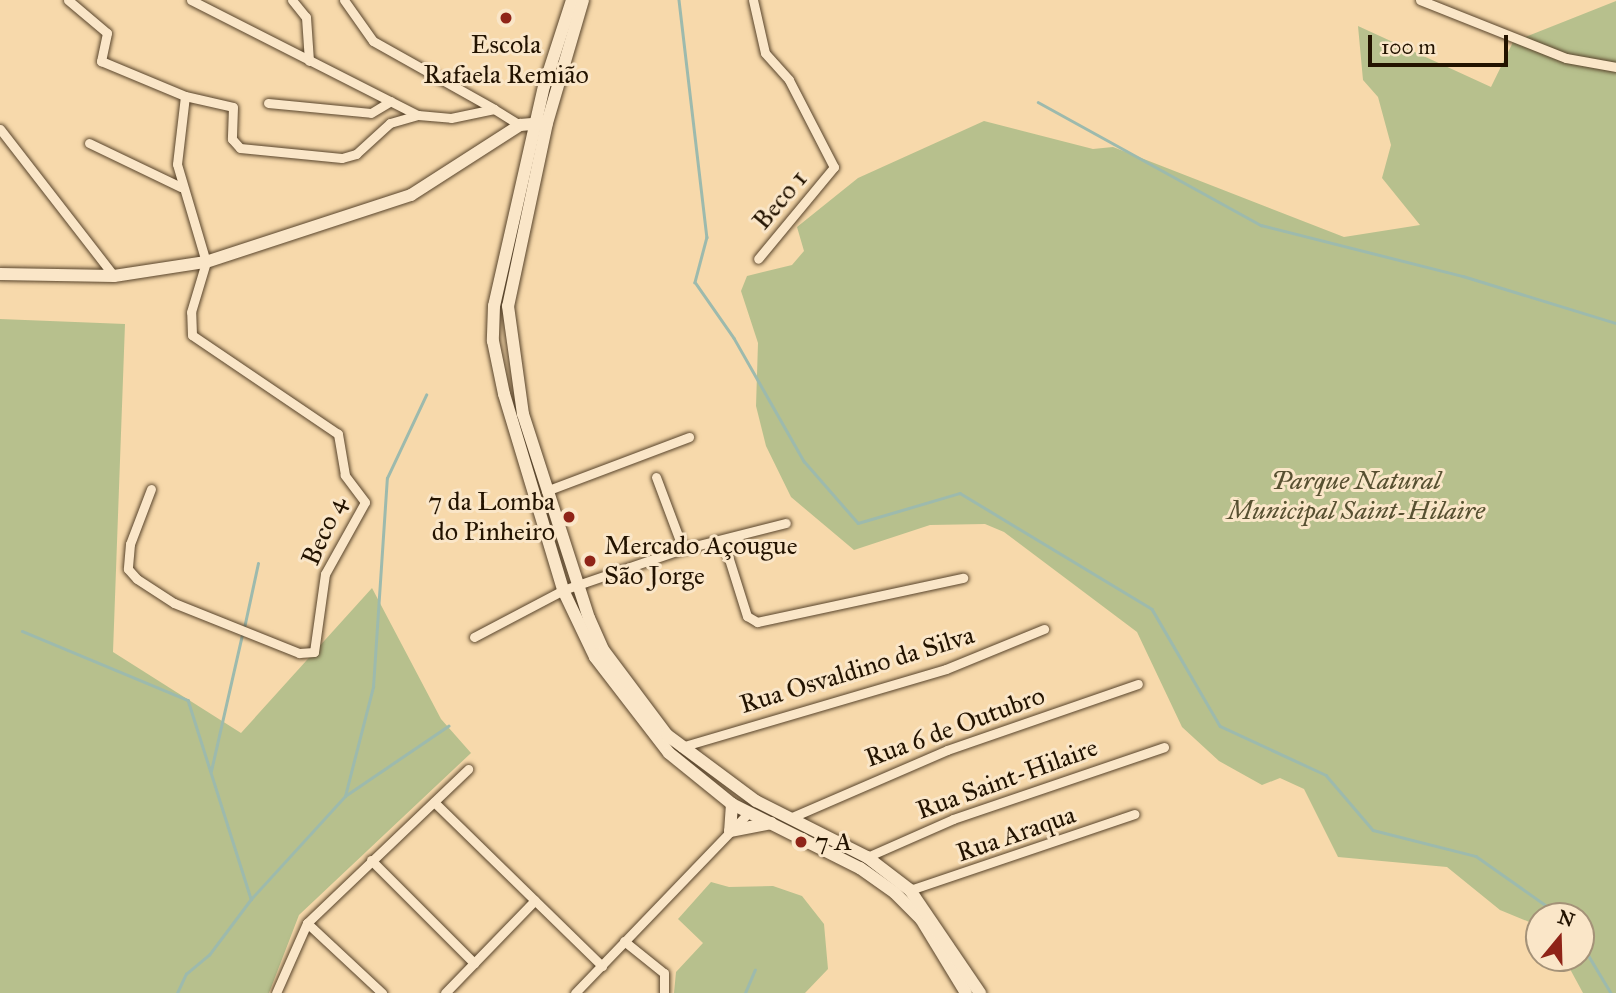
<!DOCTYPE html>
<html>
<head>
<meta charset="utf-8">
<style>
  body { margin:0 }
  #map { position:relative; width:1616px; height:993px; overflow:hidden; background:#f7d9ab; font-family:"IM FELL Great Primer",serif }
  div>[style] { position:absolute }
  .green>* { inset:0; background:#b7c08d }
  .stream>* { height:2.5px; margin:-1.25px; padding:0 1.25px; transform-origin:1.25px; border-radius:1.25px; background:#9dbaad }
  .roads { filter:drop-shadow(0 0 2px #58442b) drop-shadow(0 0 2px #58442b) }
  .minor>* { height:9px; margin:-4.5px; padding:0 4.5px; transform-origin:4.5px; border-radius:4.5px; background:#fae6c8 }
  .secondary>* { height:12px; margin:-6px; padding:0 6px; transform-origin:6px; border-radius:6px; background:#fae6c8 }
  .dots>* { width:19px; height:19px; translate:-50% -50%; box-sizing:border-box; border:4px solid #fae6c8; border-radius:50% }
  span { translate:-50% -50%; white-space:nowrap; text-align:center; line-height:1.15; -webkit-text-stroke:6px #fae6c8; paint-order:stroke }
  .poi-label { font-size:26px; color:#231300 }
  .right { translate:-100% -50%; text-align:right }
  .left { translate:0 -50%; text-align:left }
  .street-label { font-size:26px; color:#231300 }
  .park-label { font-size:26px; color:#575031; font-style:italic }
  .north { position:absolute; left:1525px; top:902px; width:70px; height:70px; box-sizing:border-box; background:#fae6c8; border:2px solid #a49278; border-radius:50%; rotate:19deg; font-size:19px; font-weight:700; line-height:28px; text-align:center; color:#231300 }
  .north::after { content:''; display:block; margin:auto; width:24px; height:32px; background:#8f2418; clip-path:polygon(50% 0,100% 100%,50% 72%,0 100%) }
  .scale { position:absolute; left:1368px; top:35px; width:140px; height:32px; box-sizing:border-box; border:4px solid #231300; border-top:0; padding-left:9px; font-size:21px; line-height:24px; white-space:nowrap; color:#231300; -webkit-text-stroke:5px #fae6c8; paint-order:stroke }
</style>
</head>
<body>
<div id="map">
  <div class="green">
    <div style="clip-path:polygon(1616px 1px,1616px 993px,1583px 993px,1564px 958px,1581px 958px,1581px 916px,1539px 916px,1539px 926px,1500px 910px,1447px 867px,1338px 857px,1304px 789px,1280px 778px,1262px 785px,1219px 761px,1182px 727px,1137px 632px,1004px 532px,985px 524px,930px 525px,854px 550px,791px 497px,766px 446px,756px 406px,758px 343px,741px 291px,747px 276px,792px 265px,804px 251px,797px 227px,858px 178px,984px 121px,1093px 149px,1113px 147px,1344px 237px,1420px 225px,1382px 178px,1391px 145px,1378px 97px,1363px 80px,1358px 26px,1491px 87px,1513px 42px)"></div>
    <div style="clip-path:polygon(0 319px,125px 324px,113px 652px,241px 733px,372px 588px,441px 719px,471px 753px,299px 915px,269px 993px,0 993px)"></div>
    <div style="clip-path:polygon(711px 882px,729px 887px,773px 886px,802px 896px,824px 924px,828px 969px,805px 993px,674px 993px,676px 972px,703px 943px,678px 919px)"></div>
  </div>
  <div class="stream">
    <div style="left:679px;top:0;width:239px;rotate:83.3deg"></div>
    <div style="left:707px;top:237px;width:47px;rotate:104.9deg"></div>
    <div style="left:695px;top:282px;width:68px;rotate:55.1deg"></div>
    <div style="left:734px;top:338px;width:142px;rotate:60.4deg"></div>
    <div style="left:804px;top:461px;width:82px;rotate:48.9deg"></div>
    <div style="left:858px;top:523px;width:106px;rotate:-16.4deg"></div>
    <div style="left:960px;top:493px;width:224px;rotate:31.1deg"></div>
    <div style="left:1152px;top:609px;width:135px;rotate:59.8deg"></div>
    <div style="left:1220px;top:726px;width:117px;rotate:24.8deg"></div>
    <div style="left:1326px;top:775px;width:72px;rotate:49.5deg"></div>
    <div style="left:1373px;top:830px;width:106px;rotate:14.2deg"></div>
    <div style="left:1476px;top:856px;width:104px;rotate:35.2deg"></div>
    <div style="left:1038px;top:102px;width:255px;rotate:28.9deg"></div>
    <div style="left:1261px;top:225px;width:208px;rotate:14.2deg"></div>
    <div style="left:1463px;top:276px;width:160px;rotate:17.1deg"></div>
    <div style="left:244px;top:628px;width:66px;rotate:-77.8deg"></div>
    <div style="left:22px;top:631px;width:180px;rotate:22.6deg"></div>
    <div style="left:188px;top:700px;width:209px;rotate:72.4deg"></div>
    <div style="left:211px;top:771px;width:140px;rotate:-77.2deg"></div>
    <div style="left:345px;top:796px;width:113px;rotate:-75.6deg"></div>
    <div style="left:373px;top:687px;width:209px;rotate:-86.2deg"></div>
    <div style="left:387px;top:478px;width:92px;rotate:-64.8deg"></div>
    <div style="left:1581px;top:943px;width:58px;rotate:59deg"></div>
    <div style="left:177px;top:993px;width:21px;rotate:-65deg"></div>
    <div style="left:186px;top:974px;width:30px;rotate:-40deg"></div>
    <div style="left:209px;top:955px;width:70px;rotate:-53.1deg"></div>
    <div style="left:251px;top:899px;width:139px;rotate:-47.6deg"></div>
    <div style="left:345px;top:796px;width:125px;rotate:-34.2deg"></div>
    <div style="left:745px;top:993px;width:25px;rotate:-67deg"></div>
  </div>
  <div class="roads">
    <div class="minor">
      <div style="left:68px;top:0;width:51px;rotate:40.2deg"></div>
      <div style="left:107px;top:33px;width:29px;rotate:102deg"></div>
      <div style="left:101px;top:61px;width:91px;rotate:22.6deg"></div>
      <div style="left:185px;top:96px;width:49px;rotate:12.9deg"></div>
      <div style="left:233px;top:107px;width:32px;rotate:92deg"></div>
      <div style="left:232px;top:139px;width:12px;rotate:48deg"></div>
      <div style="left:240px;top:148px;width:102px;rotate:5.6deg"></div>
      <div style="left:342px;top:158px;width:15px;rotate:-16deg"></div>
      <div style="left:356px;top:154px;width:46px;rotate:-42.4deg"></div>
      <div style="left:390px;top:123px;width:29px;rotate:-16deg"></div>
      <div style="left:191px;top:0;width:254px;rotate:26.9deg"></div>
      <div style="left:418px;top:115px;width:33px;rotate:5deg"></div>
      <div style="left:451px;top:118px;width:44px;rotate:-11.8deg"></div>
      <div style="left:494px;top:109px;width:31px;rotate:32deg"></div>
      <div style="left:292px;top:0;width:22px;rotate:51deg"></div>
      <div style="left:306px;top:17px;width:44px;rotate:86.1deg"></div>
      <div style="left:344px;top:0;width:50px;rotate:54.7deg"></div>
      <div style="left:373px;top:41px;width:139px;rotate:29.3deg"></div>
      <div style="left:753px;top:0;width:54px;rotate:77.2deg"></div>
      <div style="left:765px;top:53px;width:36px;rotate:48deg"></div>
      <div style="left:789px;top:80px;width:98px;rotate:62.7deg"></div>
      <div style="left:834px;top:167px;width:119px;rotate:129.6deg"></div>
      <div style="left:1420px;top:0;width:157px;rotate:21.7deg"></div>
      <div style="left:1566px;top:58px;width:51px;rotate:10.2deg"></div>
      <div style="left:268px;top:103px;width:103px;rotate:5.5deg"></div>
      <div style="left:371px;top:113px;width:23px;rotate:-31deg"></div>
      <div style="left:0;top:129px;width:186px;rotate:52.2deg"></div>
      <div style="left:89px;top:143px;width:102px;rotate:25.6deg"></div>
      <div style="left:656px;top:477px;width:77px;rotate:69.4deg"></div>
      <div style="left:151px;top:489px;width:59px;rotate:110.9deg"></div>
      <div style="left:130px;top:544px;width:25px;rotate:95deg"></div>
      <div style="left:128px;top:569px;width:13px;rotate:48deg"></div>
      <div style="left:137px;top:579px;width:44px;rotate:33deg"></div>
      <div style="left:174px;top:603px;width:135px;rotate:21.8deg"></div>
      <div style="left:299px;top:653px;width:15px;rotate:-4deg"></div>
      <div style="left:314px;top:652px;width:79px;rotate:-82deg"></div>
      <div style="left:325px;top:574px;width:82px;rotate:-60.9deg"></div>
      <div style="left:365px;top:502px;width:34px;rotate:-127deg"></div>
      <div style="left:345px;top:475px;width:42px;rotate:-99.7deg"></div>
      <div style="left:338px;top:434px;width:176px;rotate:-145.9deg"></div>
      <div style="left:192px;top:335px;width:23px;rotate:-92deg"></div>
      <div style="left:191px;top:312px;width:52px;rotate:-73.3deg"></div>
      <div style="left:206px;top:262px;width:102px;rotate:-106.5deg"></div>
      <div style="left:177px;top:164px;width:68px;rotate:-83.3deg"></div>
      <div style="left:546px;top:491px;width:153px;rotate:-20.7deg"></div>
      <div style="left:723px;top:540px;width:80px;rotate:72.5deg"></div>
      <div style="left:747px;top:616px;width:12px;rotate:31deg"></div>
      <div style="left:757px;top:622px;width:211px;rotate:-12.1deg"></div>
      <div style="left:474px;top:637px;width:101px;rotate:-27.8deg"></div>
      <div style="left:563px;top:590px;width:127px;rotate:-18.9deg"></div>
      <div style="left:683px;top:549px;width:106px;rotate:-14.2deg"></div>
      <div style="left:681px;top:747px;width:276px;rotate:-16.4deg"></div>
      <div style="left:946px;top:669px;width:106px;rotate:-22.2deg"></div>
      <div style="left:434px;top:802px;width:235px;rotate:44.3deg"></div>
      <div style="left:790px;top:818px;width:171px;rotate:-23.4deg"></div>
      <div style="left:947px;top:750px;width:202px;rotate:-19.1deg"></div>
      <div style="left:867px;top:857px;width:94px;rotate:-23.8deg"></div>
      <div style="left:953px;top:819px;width:223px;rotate:-18.8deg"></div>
      <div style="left:371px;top:860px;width:146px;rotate:45deg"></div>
      <div style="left:910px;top:890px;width:237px;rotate:-18.7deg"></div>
      <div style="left:307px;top:923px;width:103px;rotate:43deg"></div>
      <div style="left:624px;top:941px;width:51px;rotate:38.7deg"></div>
      <div style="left:664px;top:973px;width:20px;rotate:90deg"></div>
      <div style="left:276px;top:993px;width:77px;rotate:-66.1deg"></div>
      <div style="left:307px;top:923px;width:223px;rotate:-43.7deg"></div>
      <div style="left:445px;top:993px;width:129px;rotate:-45.9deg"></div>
      <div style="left:575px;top:993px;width:251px;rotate:-46.1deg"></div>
    </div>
    <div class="secondary">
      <div style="left:572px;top:0;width:90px;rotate:108deg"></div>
      <div style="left:544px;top:86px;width:226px;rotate:102.8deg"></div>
      <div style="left:494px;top:306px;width:35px;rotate:92deg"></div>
      <div style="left:493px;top:341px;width:54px;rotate:78.3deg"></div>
      <div style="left:504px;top:394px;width:205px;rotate:73.2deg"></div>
      <div style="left:563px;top:590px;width:74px;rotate:64.5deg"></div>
      <div style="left:595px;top:657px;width:121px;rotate:52.4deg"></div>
      <div style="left:669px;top:753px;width:81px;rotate:39deg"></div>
      <div style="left:732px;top:804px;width:143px;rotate:26.6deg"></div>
      <div style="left:860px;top:868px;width:43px;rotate:35.5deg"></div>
      <div style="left:895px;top:893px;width:37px;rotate:45deg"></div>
      <div style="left:921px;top:919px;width:87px;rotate:58.7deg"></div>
      <div style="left:583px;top:0;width:128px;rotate:106.3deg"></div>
      <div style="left:547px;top:123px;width:187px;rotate:102deg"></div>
      <div style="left:508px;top:306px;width:109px;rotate:82.1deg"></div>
      <div style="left:523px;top:414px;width:214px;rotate:72.1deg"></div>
      <div style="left:589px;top:618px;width:36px;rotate:66deg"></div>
      <div style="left:604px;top:651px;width:105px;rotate:53.1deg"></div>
      <div style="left:667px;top:735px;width:111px;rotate:36.6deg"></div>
      <div style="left:756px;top:801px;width:124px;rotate:26.8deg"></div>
      <div style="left:867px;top:857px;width:54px;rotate:37.5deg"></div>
      <div style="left:910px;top:890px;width:125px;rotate:55.8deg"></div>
      <div style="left:0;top:274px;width:114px;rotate:1deg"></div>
      <div style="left:114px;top:276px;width:93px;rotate:-8.7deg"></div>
      <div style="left:206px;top:262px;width:216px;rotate:-18.1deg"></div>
      <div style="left:411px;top:195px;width:130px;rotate:-32.7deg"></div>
      <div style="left:520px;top:125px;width:21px;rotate:-5deg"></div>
      <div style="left:732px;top:804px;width:27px;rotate:94deg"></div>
      <div style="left:730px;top:831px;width:42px;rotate:-11deg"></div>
    </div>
  </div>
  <div class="dots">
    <div style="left:506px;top:18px;background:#8f2418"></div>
    <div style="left:569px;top:517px;background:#8f2418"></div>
    <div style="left:590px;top:561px;background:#8f2418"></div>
    <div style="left:801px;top:842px;background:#8f2418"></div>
  </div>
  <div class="poi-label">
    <span style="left:506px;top:60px">Escola<br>Rafaela Remião</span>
    <span class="right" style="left:555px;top:517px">7 da Lomba<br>do Pinheiro</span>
    <span class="left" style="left:604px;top:561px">Mercado Açougue<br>São Jorge</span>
    <span class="left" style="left:815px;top:842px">7 A</span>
  </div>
  <div class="street-label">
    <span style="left:780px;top:200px;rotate:-50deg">Beco 1</span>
    <span style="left:324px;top:531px;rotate:-66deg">Beco 4</span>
    <span style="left:857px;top:670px;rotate:-17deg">Rua Osvaldino da Silva</span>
    <span style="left:955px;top:727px;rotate:-20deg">Rua 6 de Outubro</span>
    <span style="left:1007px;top:779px;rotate:-20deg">Rua Saint-Hilaire</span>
    <span style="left:1016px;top:834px;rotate:-19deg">Rua Araqua</span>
  </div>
  <div class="park-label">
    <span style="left:1356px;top:496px">Parque Natural<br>Municipal Saint-Hilaire</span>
  </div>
  <div class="north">N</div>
  <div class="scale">100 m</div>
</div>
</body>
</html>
